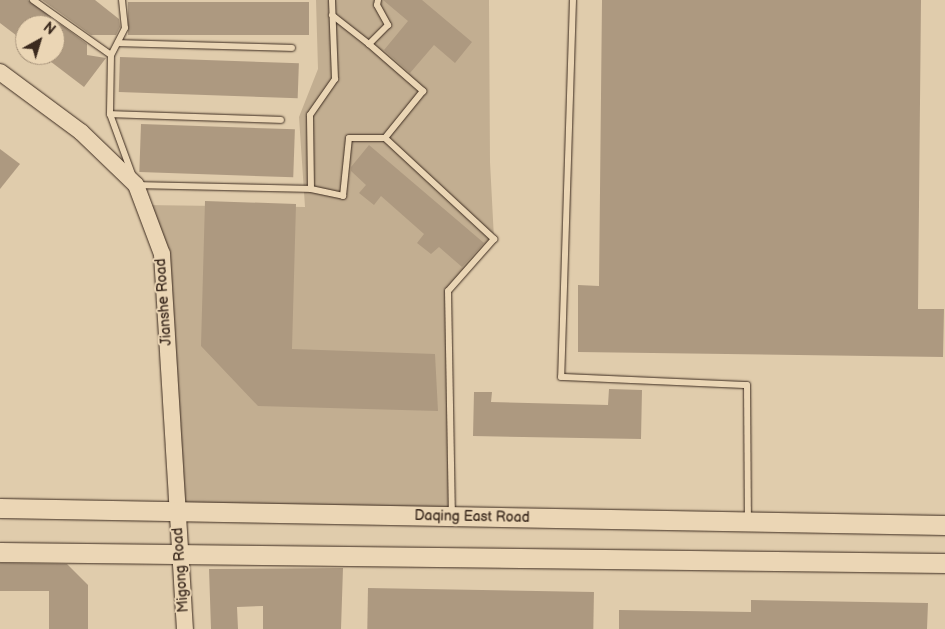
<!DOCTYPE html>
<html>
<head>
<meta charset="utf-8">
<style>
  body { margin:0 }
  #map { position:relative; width:945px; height:629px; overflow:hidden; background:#e0ccac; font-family:"Balsamiq Sans",sans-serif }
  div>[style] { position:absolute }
  .green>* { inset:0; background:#c2ae91 }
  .building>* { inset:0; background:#ad9980; transform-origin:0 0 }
  .roads { filter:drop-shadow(0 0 1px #3b2a1e) drop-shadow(0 0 1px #3b2a1e) }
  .service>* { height:6px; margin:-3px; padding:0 3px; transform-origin:3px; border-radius:3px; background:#ebd6b5 }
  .tertiary>* { height:16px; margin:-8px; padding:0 8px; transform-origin:8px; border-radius:8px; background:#ebd6b5 }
  .secondary>* { height:19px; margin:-9.5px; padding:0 9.5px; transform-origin:9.5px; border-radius:9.5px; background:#ebd6b5 }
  span { translate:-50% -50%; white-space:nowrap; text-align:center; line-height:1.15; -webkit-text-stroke:4px #ebd6b5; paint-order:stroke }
  .street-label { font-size:14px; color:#3b2a1e }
  .north { position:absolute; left:15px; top:15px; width:50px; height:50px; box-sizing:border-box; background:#ebd6b5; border:1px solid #a59179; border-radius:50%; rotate:39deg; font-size:14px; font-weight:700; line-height:20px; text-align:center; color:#3b2a1e }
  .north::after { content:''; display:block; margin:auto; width:18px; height:22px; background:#3b2a1e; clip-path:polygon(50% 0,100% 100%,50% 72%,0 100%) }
</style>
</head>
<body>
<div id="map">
  <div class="green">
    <div style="clip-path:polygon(316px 0,489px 0,490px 162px,494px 239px,448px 292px,452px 516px,177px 511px,162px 254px,143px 205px,305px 207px,299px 117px,318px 69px)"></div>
  </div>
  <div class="building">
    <div style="clip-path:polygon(0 0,28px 0,87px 44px,87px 55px,106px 58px,84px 87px,42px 55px,55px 55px,55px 25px,25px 25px,25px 42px,0 23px)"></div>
    <div style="clip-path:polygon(42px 0,95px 0,119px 19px,120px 27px,116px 35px,91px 35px)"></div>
    <div style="clip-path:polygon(383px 0,422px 0,472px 42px,455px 63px,434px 45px,410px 73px,384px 50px,408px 21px)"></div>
    <div style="clip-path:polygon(602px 0,921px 0,918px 309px,944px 309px,943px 357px,578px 352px,578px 285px,599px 286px)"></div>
    <div style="left:128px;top:2px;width:181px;height:33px"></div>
    <div style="left:120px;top:57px;width:179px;height:35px;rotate:2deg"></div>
    <div style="left:141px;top:124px;width:154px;height:48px;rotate:2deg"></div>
    <div style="clip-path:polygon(369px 145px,484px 243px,462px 267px,439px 247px,431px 254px,417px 243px,424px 234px,381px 196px,374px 205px,359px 193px,366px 185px,351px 171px,351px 167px)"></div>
    <div style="clip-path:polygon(0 149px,20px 164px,0 189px)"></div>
    <div style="clip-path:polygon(205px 201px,296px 204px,292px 349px,435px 354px,438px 411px,258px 406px,201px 346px)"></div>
    <div style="clip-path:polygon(609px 389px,642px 390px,641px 439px,473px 436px,474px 392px,492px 392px,491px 402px,608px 405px)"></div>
    <div style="clip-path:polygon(0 563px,67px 564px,88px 585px,88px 629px,49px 629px,49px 591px,0 591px)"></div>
    <div style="clip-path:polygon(343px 568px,341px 629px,263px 629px,263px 606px,237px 607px,238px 629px,211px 629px,209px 569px)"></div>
    <div style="left:368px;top:588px;width:226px;height:41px;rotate:1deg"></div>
    <div style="clip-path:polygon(751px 600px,928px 603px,927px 629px,619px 629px,619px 610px,751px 612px)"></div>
  </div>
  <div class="roads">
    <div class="service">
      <div style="left:33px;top:0;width:95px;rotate:35.2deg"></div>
      <div style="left:122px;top:0;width:28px;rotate:84deg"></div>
      <div style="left:125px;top:28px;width:30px;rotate:117deg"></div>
      <div style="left:111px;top:55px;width:59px;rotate:91deg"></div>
      <div style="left:110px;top:114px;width:64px;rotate:69.9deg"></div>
      <div style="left:378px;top:0;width:5px;rotate:101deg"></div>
      <div style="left:377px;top:5px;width:23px;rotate:61deg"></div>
      <div style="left:388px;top:25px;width:27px;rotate:135deg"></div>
      <div style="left:369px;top:44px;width:72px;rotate:41deg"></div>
      <div style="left:423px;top:91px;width:60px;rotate:129deg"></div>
      <div style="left:385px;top:138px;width:149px;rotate:42.8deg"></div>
      <div style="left:494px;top:239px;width:69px;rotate:131.5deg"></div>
      <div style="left:448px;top:291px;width:224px;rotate:89deg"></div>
      <div style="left:573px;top:0;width:377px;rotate:91.8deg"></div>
      <div style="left:561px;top:377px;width:186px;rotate:2.5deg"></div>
      <div style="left:747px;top:385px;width:135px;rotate:89.6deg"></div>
      <div style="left:332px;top:15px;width:47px;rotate:38.1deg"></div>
      <div style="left:118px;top:43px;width:174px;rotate:1.6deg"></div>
      <div style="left:110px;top:114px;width:171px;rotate:2deg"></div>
      <div style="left:137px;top:185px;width:174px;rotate:1.3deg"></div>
      <div style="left:311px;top:189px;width:74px;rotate:-90.8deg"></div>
      <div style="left:310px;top:115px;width:44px;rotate:-55.2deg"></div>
      <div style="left:335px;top:79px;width:79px;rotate:-92.2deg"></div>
      <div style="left:311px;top:189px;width:33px;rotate:12deg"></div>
      <div style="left:343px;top:196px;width:58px;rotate:-84.1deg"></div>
      <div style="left:349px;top:138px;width:36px"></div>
    </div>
    <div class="tertiary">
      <div style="left:0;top:72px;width:101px;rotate:36.5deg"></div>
      <div style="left:81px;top:132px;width:76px;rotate:43.9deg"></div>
      <div style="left:136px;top:185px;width:74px;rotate:69.4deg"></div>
      <div style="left:162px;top:254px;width:376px;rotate:86.5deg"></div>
    </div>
    <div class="secondary">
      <div style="left:0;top:508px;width:945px;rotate:1.03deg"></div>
      <div style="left:0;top:552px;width:945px;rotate:0.67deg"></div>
    </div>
  </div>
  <div class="street-label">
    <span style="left:164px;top:302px;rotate:-94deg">Jianshe Road</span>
    <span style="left:472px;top:517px;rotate:1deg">Daqing East Road</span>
    <span style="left:181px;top:570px;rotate:-94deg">Migong Road</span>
  </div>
  <div class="north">N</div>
</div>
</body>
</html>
